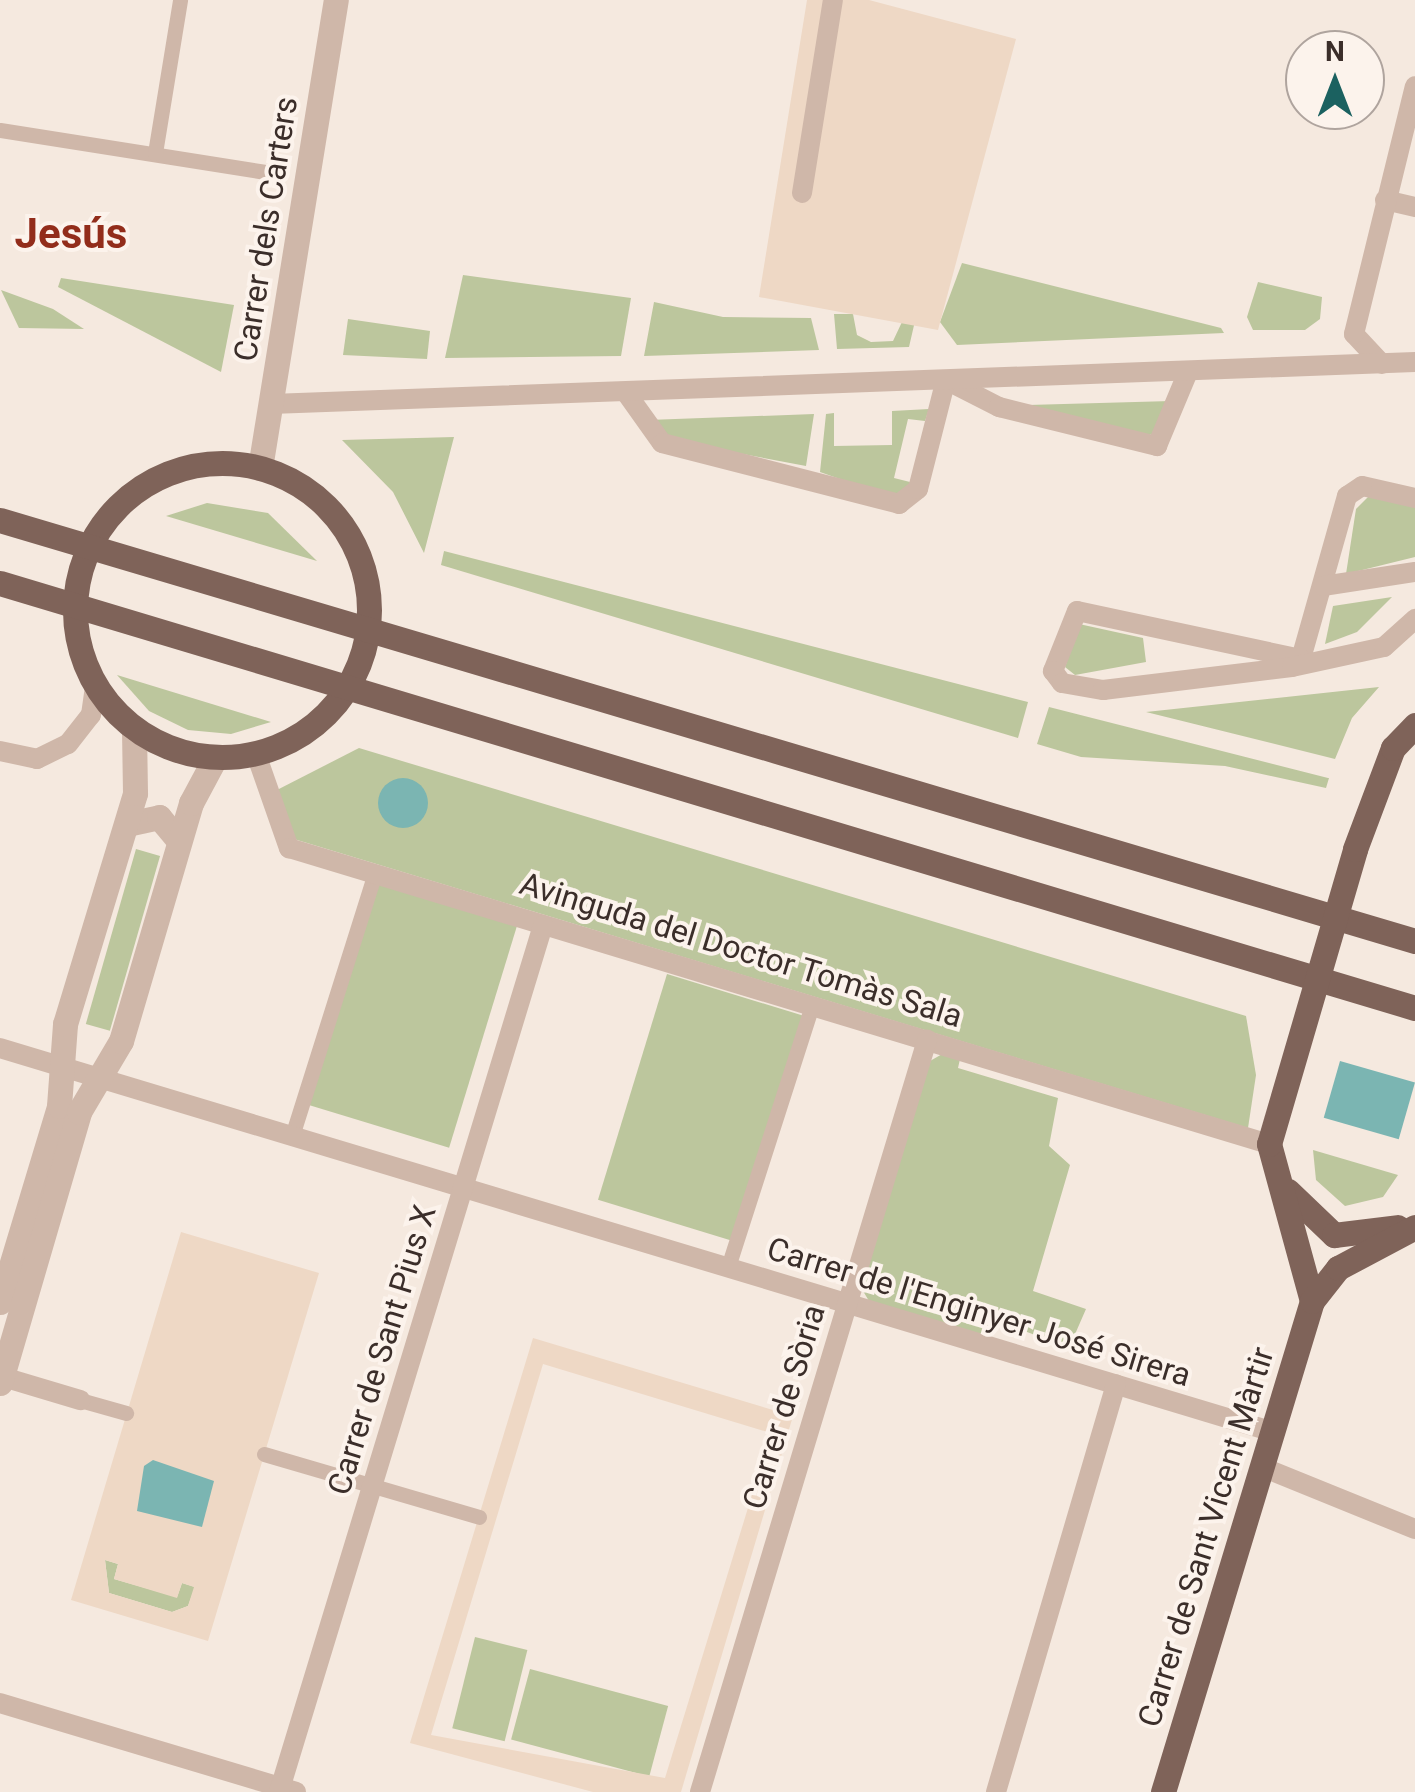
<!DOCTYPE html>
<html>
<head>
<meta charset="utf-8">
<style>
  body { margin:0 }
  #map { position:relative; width:1415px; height:1792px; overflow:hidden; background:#f5e9df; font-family:Roboto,sans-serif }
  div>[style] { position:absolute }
  .green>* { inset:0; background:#bcc69d; transform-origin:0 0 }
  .plaza>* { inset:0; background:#eed8c5 }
  .water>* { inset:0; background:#7bb5b2; transform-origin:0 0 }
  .round { border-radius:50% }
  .pedestrian>* { height:15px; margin:-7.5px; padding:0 7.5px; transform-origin:7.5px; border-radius:7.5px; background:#cfb7a9 }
  .minor>* { height:20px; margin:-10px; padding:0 10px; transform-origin:10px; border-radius:10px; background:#cfb7a9 }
  .tertiary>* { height:25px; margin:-12.5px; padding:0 12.5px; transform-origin:12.5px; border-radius:12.5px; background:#cfb7a9 }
  .primary>* { height:25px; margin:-12.5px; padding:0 12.5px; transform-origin:12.5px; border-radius:12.5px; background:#7f6359 }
  .primary>.ring { margin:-12.5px; padding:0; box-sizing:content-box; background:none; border:25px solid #7f6359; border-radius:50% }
  span { translate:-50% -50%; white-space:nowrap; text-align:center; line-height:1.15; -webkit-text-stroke:8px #fcf3ec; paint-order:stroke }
  .street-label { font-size:32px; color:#3b2e2a }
  .district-label { font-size:42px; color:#922d1b; font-weight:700 }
  .north { position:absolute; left:1285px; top:30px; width:100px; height:100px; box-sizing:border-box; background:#fcf3ec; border:2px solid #afa49e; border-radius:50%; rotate:0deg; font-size:28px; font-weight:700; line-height:40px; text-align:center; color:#3b2e2a }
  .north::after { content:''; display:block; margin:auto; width:35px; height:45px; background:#1b6160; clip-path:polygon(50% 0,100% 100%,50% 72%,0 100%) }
</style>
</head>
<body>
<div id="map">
  <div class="green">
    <div style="clip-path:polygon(962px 263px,1221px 328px,1224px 333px,957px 345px,940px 322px)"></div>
    <div style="clip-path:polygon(927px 269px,909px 347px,837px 349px,834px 314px,853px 314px,857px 335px,871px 342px,893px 341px)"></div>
    <div style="clip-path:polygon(463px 275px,631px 298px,621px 356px,445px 358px)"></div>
    <div style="clip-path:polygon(61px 278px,234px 305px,221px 372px,58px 287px)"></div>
    <div style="clip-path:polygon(1258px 282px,1322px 297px,1320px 319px,1305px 330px,1253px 330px,1247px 317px)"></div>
    <div style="clip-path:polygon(1px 290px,53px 309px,84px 329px,19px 328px)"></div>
    <div style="clip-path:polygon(654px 302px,723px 317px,811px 318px,819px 350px,644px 356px)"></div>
    <div style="clip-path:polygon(348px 319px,430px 331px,427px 359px,343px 355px)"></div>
    <div style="clip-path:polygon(1171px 401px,1160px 434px,1141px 435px,1028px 405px)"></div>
    <div style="clip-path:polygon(929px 409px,925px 421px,908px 419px,894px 478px,910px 482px,907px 491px,888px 496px,820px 472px,826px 414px,834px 413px,834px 446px,892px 445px,892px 411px)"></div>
    <div style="clip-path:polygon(814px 414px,806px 466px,674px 441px,648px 420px)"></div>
    <div style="clip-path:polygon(454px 437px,424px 553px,393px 492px,342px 440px)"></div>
    <div style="clip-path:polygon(1369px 496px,1415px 507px,1415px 557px,1346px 574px,1356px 509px)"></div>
    <div style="clip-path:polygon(207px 503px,268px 513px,317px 561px,166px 516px)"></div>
    <div style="clip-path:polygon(444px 551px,1028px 702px,1018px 738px,441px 565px)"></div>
    <div style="clip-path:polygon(1392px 597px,1357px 632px,1325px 644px,1333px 606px)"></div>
    <div style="clip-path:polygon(1079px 624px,1143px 638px,1146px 662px,1075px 675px,1065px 667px)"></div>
    <div style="clip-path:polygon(117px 675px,271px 722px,231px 734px,188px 730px,149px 711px)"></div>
    <div style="clip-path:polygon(1379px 687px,1352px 718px,1335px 759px,1146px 712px)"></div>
    <div style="clip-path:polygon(1049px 707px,1328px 778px,1329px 778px,1326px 788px,1225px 766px,1081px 757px,1037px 744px)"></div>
    <div style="clip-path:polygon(359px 748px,1246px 1016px,1256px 1075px,1248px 1128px,284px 836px,275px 791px)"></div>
    <div style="left:136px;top:849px;width:25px;height:182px;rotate:16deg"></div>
    <div style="left:374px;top:877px;width:151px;height:237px;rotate:17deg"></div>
    <div style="left:667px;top:974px;width:147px;height:236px;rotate:17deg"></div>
    <div style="clip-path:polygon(944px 1053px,960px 1059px,958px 1068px,1058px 1098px,1049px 1146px,1070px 1165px,1033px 1291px,1086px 1309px,1069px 1348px,990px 1318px,986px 1336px,869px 1301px,860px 1286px,930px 1061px)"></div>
    <div style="clip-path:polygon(1313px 1150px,1398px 1175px,1383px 1197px,1345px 1206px,1316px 1180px)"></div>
    <div style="clip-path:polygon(105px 1560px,118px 1564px,114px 1579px,177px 1597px,182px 1583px,195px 1587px,188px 1606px,172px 1612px,109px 1593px)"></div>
    <div style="left:475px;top:1637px;width:54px;height:94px;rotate:14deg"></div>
    <div style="left:530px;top:1669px;width:143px;height:73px;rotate:15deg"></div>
  </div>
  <div class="plaza">
    <div style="clip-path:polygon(807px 0,869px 0,1016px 39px,938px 330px,759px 297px)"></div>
    <div style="clip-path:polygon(evenodd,181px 1232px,319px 1273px,208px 1641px,71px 1600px,181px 1232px,105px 1560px,118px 1564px,114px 1579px,177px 1598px,182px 1583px,194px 1587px,188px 1606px,172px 1612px,109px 1593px,105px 1560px)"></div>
    <div style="clip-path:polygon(evenodd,533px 1338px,793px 1416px,681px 1792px,593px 1792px,410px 1743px,533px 1338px,543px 1364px,771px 1433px,665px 1778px,431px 1735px,543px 1364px)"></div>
  </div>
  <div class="water">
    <div class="round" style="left:378px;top:778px;width:50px;height:50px"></div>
    <div style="left:1340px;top:1061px;width:78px;height:59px;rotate:16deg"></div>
    <div style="clip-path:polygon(153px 1460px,214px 1481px,202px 1527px,137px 1511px,144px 1466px)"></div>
  </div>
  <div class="pedestrian">
    <div style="left:0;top:130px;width:267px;rotate:9deg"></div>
    <div style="left:155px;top:153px;width:155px;rotate:-80.7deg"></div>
    <div style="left:292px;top:1136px;width:276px;rotate:-72.5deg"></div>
    <div style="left:728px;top:1267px;width:275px;rotate:-72.2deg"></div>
    <div style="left:80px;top:1400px;width:48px;rotate:15.8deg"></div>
    <div style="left:264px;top:1454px;width:224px;rotate:16.3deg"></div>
  </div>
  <div class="minor">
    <div style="left:802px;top:193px;width:195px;rotate:-80.9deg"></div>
    <div style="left:1385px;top:200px;width:31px;rotate:13deg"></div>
    <div style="left:1382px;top:364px;width:41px;rotate:-133deg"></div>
    <div style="left:1354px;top:334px;width:255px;rotate:-76.2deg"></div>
    <div style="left:952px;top:383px;width:53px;rotate:27.1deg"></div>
    <div style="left:999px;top:407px;width:163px;rotate:13.9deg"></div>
    <div style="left:1157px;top:446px;width:80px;rotate:-67.3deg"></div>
    <div style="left:627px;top:394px;width:60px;rotate:54.5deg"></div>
    <div style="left:662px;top:443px;width:245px;rotate:14.4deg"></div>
    <div style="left:899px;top:504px;width:24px;rotate:-38deg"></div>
    <div style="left:918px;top:489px;width:109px;rotate:-75.7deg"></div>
    <div style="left:271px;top:404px;width:1145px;rotate:-2.1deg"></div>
    <div style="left:1415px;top:498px;width:54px;rotate:-167.2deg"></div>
    <div style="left:1362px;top:486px;width:18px;rotate:146deg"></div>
    <div style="left:1347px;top:496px;width:169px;rotate:105.8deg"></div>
    <div style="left:1301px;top:659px;width:229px;rotate:-167.9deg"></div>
    <div style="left:1077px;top:611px;width:65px;rotate:111.8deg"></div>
    <div style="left:1053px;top:671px;width:15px;rotate:53deg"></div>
    <div style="left:1062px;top:683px;width:42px;rotate:9.7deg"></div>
    <div style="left:1103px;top:690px;width:190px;rotate:-6.9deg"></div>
    <div style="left:1292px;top:667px;width:94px;rotate:-12.3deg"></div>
    <div style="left:1384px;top:647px;width:42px;rotate:-42.1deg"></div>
    <div style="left:1323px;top:586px;width:93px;rotate:-8.7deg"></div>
    <div style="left:0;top:751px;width:38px;rotate:12deg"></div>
    <div style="left:37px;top:759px;width:34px;rotate:-26deg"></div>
    <div style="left:68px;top:744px;width:37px;rotate:-52deg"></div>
    <div style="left:91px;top:715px;width:28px;rotate:-82deg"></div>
    <div style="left:256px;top:754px;width:100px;rotate:70.7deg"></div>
    <div style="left:289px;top:848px;width:1024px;rotate:16.81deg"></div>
    <div style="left:0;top:1048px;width:1326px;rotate:16.78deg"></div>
    <div style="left:0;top:1376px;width:84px;rotate:16.7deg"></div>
    <div style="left:1262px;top:1467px;width:165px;rotate:22.1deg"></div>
    <div style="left:0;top:1703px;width:309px;rotate:16.7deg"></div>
    <div style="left:279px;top:1792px;width:906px;rotate:-73.06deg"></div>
    <div style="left:700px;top:1792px;width:786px;rotate:-73.2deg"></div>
    <div style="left:996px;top:1792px;width:425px;rotate:-73.6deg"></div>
  </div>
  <div class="tertiary">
    <div style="left:260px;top:468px;width:474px;rotate:-80.8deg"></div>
    <div style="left:127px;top:824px;width:33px;rotate:-12deg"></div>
    <div style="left:159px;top:817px;width:30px;rotate:50deg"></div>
    <div style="left:0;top:1302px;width:205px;rotate:-73.2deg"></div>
    <div style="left:59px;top:1106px;width:82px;rotate:-85.8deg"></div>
    <div style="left:65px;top:1024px;width:241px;rotate:-73.1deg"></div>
    <div style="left:135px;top:793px;width:64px;rotate:-90.9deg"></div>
    <div style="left:0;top:1383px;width:282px;rotate:-73.7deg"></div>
    <div style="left:79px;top:1112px;width:82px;rotate:-59.4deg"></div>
    <div style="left:121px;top:1041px;width:248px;rotate:-73.6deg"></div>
    <div style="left:191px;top:803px;width:51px;rotate:-61.9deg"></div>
  </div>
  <div class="primary">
    <div class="ring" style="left:75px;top:463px;width:269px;height:269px"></div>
    <div style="left:0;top:520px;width:1476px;rotate:16.57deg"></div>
    <div style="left:0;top:583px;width:1477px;rotate:16.72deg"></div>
    <div style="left:1288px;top:1191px;width:64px;rotate:43.7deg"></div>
    <div style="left:1334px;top:1235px;width:64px;rotate:-7.1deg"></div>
    <div style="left:1312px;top:1301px;width:163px;rotate:-105.3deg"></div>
    <div style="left:1269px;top:1144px;width:307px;rotate:-73.7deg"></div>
    <div style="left:1355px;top:849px;width:108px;rotate:-69.4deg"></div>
    <div style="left:1393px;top:748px;width:32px;rotate:-46deg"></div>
    <div style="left:1163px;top:1792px;width:513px;rotate:-73.12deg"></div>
    <div style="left:1312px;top:1301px;width:42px;rotate:-51.8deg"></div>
    <div style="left:1338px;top:1268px;width:87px;rotate:-28deg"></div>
  </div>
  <div class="street-label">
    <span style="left:266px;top:229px;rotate:-81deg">Carrer dels Carters</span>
    <span style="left:741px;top:950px;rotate:17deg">Avinguda del Doctor Tomàs Sala</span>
    <span style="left:979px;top:1312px;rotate:17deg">Carrer de l'Enginyer José Sirera</span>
    <span style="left:382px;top:1350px;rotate:-73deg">Carrer de Sant Pius X</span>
    <span style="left:784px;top:1407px;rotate:-73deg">Carrer de Sòria</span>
    <span style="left:1206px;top:1537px;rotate:-73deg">Carrer de Sant Vicent Màrtir</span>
  </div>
  <div class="district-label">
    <span style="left:71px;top:234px">Jesús</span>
  </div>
  <div class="north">N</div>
</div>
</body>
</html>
